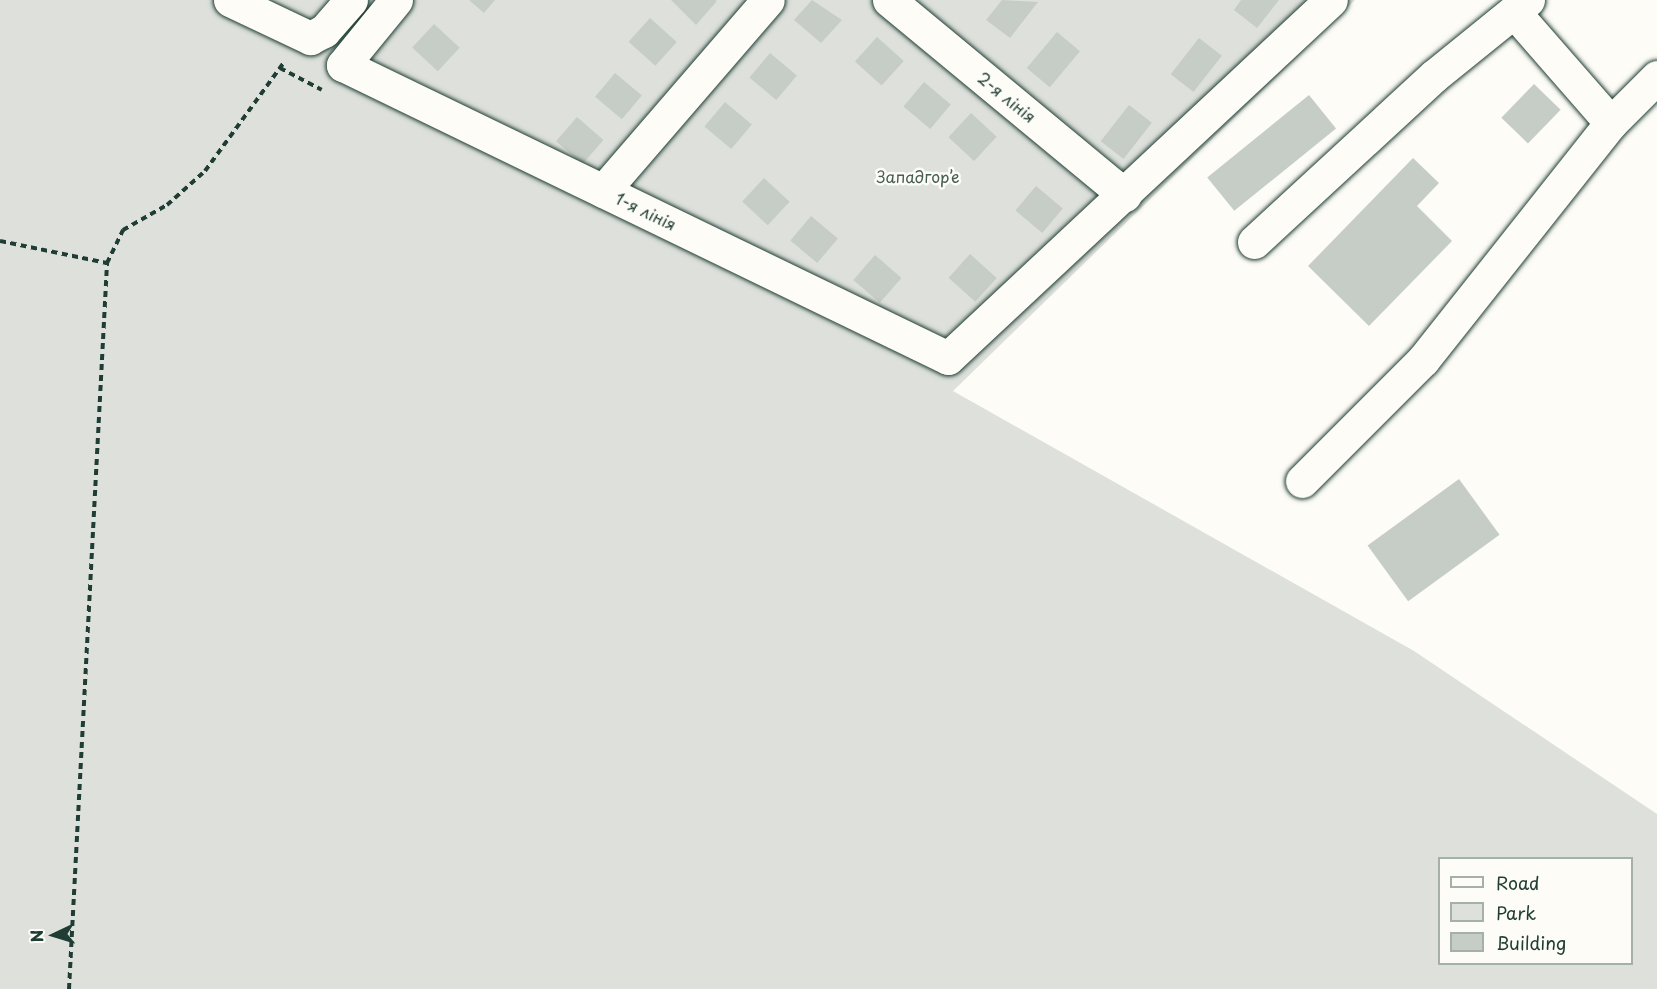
<!DOCTYPE html>
<html>
<head>
<meta charset="utf-8">
<style>
  body { margin:0 }
  #map { position:relative; width:1657px; height:989px; overflow:hidden; background:#fdfcf7; font-family:"Playpen Sans",sans-serif }
  div>[style] { position:absolute }
  .green>* { inset:0; background:#dde0db }
  .building>* { inset:0; background:#c6cdc7; transform-origin:0 0 }
  .path>* { height:4px; margin-top:-2px; transform-origin:0; background:repeating-linear-gradient(90deg,#1f3d34 0 6px,transparent 0 10.5px) }
  .roads { filter:drop-shadow(0 0 2px #1f3d34) drop-shadow(0 0 2px #1f3d34) }
  .minor>* { height:33px; margin:-16.5px; padding:0 16.5px; transform-origin:16.5px; border-radius:16.5px; background:#fdfcf7 }
  span { translate:-50% -50%; white-space:nowrap; text-align:center; line-height:1.15; -webkit-text-stroke:5px #fdfcf7; paint-order:stroke }
  .street-label { font-size:16px; color:#1f3d34 }
  .park-label { font-size:16px; color:#455e55 }
  .legend { position:absolute; left:1438px; top:857px; width:195px; height:108px; box-sizing:border-box; background:#fdfcf7; border:2px solid #a4b0a9; margin:0; padding:8px 10px; list-style:none; font-size:18px; color:#1f3d34 }
  .legend li { display:flex; align-items:center; gap:12px; height:30px }
  .legend b { width:30px; border:2px solid #a4b0a9 }
  .north { position:absolute; left:24px; top:905px; width:60px; height:60px; -webkit-text-stroke:4px #fdfcf7; paint-order:stroke; rotate:266deg; font-size:16px; font-weight:700; line-height:24px; text-align:center; color:#1f3d34 }
  .north::after { content:''; display:block; margin:auto; width:21px; height:27px; background:#1f3d34; clip-path:polygon(50% 0,100% 100%,50% 72%,0 100%) }
</style>
</head>
<body>
<div id="map">
  <div class="green">
    <div style="clip-path:polygon(evenodd,0 0,1355px 0,953px 391px,1414px 651px,1657px 814px,1657px 989px,0 989px,0 0,1440px 858px,1632px 858px,1632px 964px,1440px 964px,1440px 858px)"></div>
  </div>
  <div class="building">
    <div style="clip-path:polygon(469px 0,495px 0,484px 13px)"></div>
    <div style="clip-path:polygon(671px 0,715px 0,717px 1px,696px 25px)"></div>
    <div style="clip-path:polygon(812px 0,842px 20px,821px 43px,794px 20px)"></div>
    <div style="clip-path:polygon(1002px 0,1038px 2px,1010px 38px,986px 20px)"></div>
    <div style="clip-path:polygon(1241px 0,1279px 0,1257px 28px,1234px 10px)"></div>
    <div style="left:650px;top:18px;width:36px;height:32px;rotate:42deg"></div>
    <div style="left:434px;top:24px;width:35px;height:32px;rotate:43deg"></div>
    <div style="left:1057px;top:32px;width:30px;height:47px;rotate:40deg"></div>
    <div style="left:877px;top:37px;width:36px;height:33px;rotate:42deg"></div>
    <div style="left:1199px;top:38px;width:29px;height:46px;rotate:38deg"></div>
    <div style="left:770px;top:53px;width:35px;height:32px;rotate:40deg"></div>
    <div style="left:615px;top:73px;width:35px;height:31px;rotate:40deg"></div>
    <div style="left:924px;top:82px;width:35px;height:32px;rotate:40deg"></div>
    <div style="left:1534px;top:84px;width:37px;height:47px;rotate:44deg"></div>
    <div style="left:1309px;top:95px;width:43px;height:131px;rotate:51deg"></div>
    <div style="left:725px;top:102px;width:35px;height:32px;rotate:40deg"></div>
    <div style="left:1129px;top:105px;width:29px;height:46px;rotate:38deg"></div>
    <div style="left:971px;top:113px;width:35px;height:33px;rotate:43deg"></div>
    <div style="left:577px;top:117px;width:35px;height:32px;rotate:41deg"></div>
    <div style="clip-path:polygon(1413px 158px,1439px 183px,1417px 206px,1452px 241px,1369px 326px,1308px 266px)"></div>
    <div style="left:764px;top:178px;width:35px;height:32px;rotate:43deg"></div>
    <div style="left:1036px;top:186px;width:35px;height:32px;rotate:40deg"></div>
    <div style="left:811px;top:216px;width:35px;height:32px;rotate:40deg"></div>
    <div style="left:970px;top:254px;width:36px;height:32px;rotate:42deg"></div>
    <div style="left:875px;top:255px;width:35px;height:33px;rotate:41deg"></div>
    <div style="left:1459px;top:479px;width:69px;height:113px;rotate:54deg"></div>
  </div>
  <div class="path">
    <div style="left:280px;top:68px;width:47px;rotate:27.6deg"></div>
    <div style="left:0;top:241px;width:109px;rotate:11.6deg"></div>
    <div style="left:69px;top:989px;width:727px;rotate:-87deg"></div>
    <div style="left:107px;top:263px;width:37px;rotate:-64deg"></div>
    <div style="left:123px;top:230px;width:51px;rotate:-29.6deg"></div>
    <div style="left:167px;top:205px;width:51px;rotate:-41.8deg"></div>
    <div style="left:205px;top:171px;width:136px;rotate:-54deg"></div>
  </div>
  <div class="roads">
    <div class="minor">
      <div style="left:230px;top:0;width:89px;rotate:25.4deg"></div>
      <div style="left:310px;top:38px;width:16px;rotate:-27deg"></div>
      <div style="left:324px;top:31px;width:41px;rotate:-48.9deg"></div>
      <div style="left:396px;top:0;width:84px;rotate:129.2deg"></div>
      <div style="left:343px;top:65px;width:672px;rotate:25.84deg"></div>
      <div style="left:948px;top:358px;width:524px;rotate:-43.07deg"></div>
      <div style="left:889px;top:0;width:306px;rotate:39.6deg"></div>
      <div style="left:1515px;top:13px;width:146px;rotate:48.9deg"></div>
      <div style="left:603px;top:191px;width:252px;rotate:-49.2deg"></div>
      <div style="left:1254px;top:242px;width:245px;rotate:-42.7deg"></div>
      <div style="left:1434px;top:76px;width:121px;rotate:-39deg"></div>
      <div style="left:1302px;top:481px;width:171px;rotate:-45deg"></div>
      <div style="left:1423px;top:360px;width:303px;rotate:-51.6deg"></div>
      <div style="left:1611px;top:123px;width:65px;rotate:-45deg"></div>
    </div>
  </div>
  <div class="street-label">
    <span style="left:1007px;top:97px;rotate:39deg">2-я лінія</span>
    <span style="left:646px;top:211px;rotate:26deg">1-я лінія</span>
  </div>
  <div class="park-label">
    <span style="left:918px;top:176px">Западгорʼе</span>
  </div>
  <ul class="legend">
  <li><b style="height:8px;background:#fdfcf7"></b>Road</li>
  <li><b style="height:16px;background:#dde0db"></b>Park</li>
  <li><b style="height:16px;background:#c6cdc7"></b>Building</li>
  </ul>
  <div class="north">N</div>
</div>
</body>
</html>
